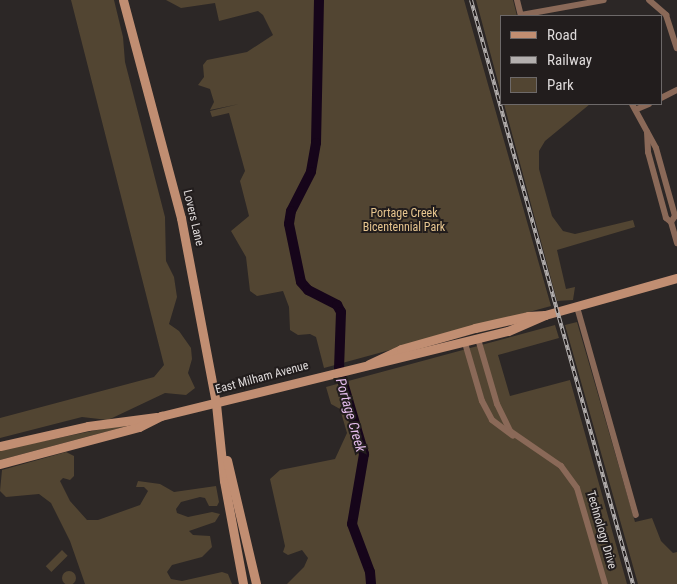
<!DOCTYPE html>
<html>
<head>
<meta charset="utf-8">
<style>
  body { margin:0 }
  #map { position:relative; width:677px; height:584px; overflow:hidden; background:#2c2726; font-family:"Roboto Condensed",sans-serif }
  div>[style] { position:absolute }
  .green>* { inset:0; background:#524532; transform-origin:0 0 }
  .round { border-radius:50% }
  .river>* { height:10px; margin:-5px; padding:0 5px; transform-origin:5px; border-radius:5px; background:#16051a }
  .street>* { height:6px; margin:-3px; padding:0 3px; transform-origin:3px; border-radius:3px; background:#8a6958 }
  .secondary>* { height:9px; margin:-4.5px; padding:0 4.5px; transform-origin:4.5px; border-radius:4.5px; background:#c18e72 }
  .rail>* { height:4px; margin-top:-2px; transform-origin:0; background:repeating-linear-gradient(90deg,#221d1d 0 5.5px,#b3afae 0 11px); box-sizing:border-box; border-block:1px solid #b3afae }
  span { translate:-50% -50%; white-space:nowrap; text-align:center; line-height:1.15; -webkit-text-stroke:4px #221d1d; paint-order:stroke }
  .park-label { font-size:12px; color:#e6c58f }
  .street-label { font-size:12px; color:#dedada }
  .water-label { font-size:14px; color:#e3bbeb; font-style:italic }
  .legend { position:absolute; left:500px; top:15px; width:162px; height:90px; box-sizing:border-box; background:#221d1d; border:1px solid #6d6969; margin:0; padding:6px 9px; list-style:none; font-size:15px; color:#dedada }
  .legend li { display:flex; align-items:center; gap:10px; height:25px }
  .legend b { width:25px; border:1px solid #6d6969 }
</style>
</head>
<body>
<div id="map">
  <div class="green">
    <div style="clip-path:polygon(71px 0,114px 0,123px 37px,125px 62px,165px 217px,166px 261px,174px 277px,177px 297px,169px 324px,179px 331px,191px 348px,192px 359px,188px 373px,195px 388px,186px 395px,165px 393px,108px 420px,82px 417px,0 438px,0 418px,154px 377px,164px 365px)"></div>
    <div style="clip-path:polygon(166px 0,464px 0,551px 306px,324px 368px,316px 337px,310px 334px,298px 335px,290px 330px,289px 307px,283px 291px,257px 296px,250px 291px,246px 257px,231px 231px,249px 216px,240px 181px,245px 171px,229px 113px,212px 117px,210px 111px,239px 104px,210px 110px,214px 102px,210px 89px,198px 85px,204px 77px,203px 65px,207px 60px,247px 52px,273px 35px,263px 15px,258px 11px,219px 21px,215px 3px,181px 8px)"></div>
    <div style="clip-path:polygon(476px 0,513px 0,517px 16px,501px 16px,501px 93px)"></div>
    <div style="clip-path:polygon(504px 104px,590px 104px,545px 141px,539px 151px,539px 169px,552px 216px,563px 231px,575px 234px,633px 220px,635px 227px,557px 250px,566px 289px,575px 287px,573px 300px,557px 301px)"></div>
    <div style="clip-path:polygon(577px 322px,635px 522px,652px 518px,661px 541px,673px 553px,677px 552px,677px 584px,638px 584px,565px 325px)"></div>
    <div style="clip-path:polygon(555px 325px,559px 338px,498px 355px,510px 396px,570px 380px,627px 584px,287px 584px,304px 567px,308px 558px,302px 550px,288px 555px,283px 552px,285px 546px,270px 479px,280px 470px,335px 459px,347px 433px,340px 409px,331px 404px,326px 387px)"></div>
    <div style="clip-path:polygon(131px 423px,131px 425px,0 460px,0 450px)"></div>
    <div style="clip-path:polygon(66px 452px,74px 456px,74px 476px,70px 480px,63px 478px,60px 481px,70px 501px,87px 520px,98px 520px,140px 505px,148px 491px,144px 487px,136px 487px,138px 481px,160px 484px,174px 492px,216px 486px,219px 502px,217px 506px,209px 506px,205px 498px,200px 497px,181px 502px,176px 509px,177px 513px,188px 517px,212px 512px,220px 514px,215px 522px,189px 531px,193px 535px,210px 536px,212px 547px,202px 557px,172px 565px,167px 572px,171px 579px,182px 581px,222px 572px,228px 574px,232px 584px,85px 584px,70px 541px,51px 503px,39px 494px,6px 497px,0 491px,2px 470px)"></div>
    <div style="left:62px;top:550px;width:8px;height:23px;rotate:45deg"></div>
    <div class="round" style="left:62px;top:571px;width:14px;height:14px"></div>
  </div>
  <div class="river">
    <div style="left:319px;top:0;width:143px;rotate:91.2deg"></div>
    <div style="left:316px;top:143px;width:29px;rotate:100deg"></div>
    <div style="left:311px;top:172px;width:44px;rotate:117.1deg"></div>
    <div style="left:291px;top:211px;width:13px;rotate:99deg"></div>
    <div style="left:289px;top:224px;width:59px;rotate:78.3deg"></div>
    <div style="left:301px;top:282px;width:11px;rotate:49deg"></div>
    <div style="left:308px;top:290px;width:33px;rotate:27deg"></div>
    <div style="left:337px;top:305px;width:8px;rotate:60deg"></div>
    <div style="left:341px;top:312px;width:57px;rotate:92deg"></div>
    <div style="left:339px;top:369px;width:89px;rotate:73.6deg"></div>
    <div style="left:364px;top:454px;width:71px;rotate:99.7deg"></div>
    <div style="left:352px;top:524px;width:51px;rotate:69.4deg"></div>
    <div style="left:370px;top:572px;width:12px;rotate:85deg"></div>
  </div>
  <div class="street">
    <div style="left:517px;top:0;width:16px;rotate:76deg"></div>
    <div style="left:649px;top:0;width:23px;rotate:41deg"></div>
    <div style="left:666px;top:15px;width:35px;rotate:72deg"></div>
    <div style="left:521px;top:15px;width:84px;rotate:-10.2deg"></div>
    <div style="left:661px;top:98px;width:18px;rotate:-27deg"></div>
    <div style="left:632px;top:104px;width:50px;rotate:61.4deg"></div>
    <div style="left:656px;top:148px;width:71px;rotate:74.4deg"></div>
    <div style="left:675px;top:216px;width:7px;rotate:124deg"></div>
    <div style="left:637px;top:109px;width:13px;rotate:-23deg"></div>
    <div style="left:647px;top:132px;width:20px;rotate:87deg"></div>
    <div style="left:648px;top:152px;width:68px;rotate:74.7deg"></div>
    <div style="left:666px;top:218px;width:6px;rotate:39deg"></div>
    <div style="left:671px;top:222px;width:22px;rotate:74deg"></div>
    <div style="left:577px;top:307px;width:216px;rotate:74.2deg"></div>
    <div style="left:478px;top:339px;width:68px;rotate:73.7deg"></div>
    <div style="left:497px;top:404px;width:30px;rotate:64deg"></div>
    <div style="left:510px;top:431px;width:62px;rotate:34.5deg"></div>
    <div style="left:561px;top:466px;width:27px;rotate:54deg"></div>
    <div style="left:577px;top:488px;width:100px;rotate:73.7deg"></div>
    <div style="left:465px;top:343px;width:60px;rotate:73.7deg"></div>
    <div style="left:482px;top:401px;width:21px;rotate:62deg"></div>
    <div style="left:492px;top:420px;width:26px;rotate:37deg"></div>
  </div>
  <div class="secondary">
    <div style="left:123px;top:0;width:226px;rotate:75.1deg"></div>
    <div style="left:181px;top:218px;width:189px;rotate:79.3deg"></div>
    <div style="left:216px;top:404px;width:77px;rotate:84.1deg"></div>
    <div style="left:224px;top:481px;width:105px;rotate:79.5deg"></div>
    <div style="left:369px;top:364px;width:35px;rotate:-25deg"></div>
    <div style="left:401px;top:349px;width:77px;rotate:-15.8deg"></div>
    <div style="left:475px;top:328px;width:54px;rotate:-12.8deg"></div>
    <div style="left:528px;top:316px;width:17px;rotate:-3deg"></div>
    <div style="left:545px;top:315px;width:137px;rotate:-15.7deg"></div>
    <div style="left:0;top:446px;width:90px;rotate:-12.8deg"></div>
    <div style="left:88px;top:426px;width:69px;rotate:-7.5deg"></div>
    <div style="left:227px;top:460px;width:127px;rotate:76.8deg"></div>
    <div style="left:0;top:464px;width:144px;rotate:-14.9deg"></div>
    <div style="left:139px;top:427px;width:25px;rotate:-27deg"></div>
    <div style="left:161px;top:416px;width:357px;rotate:-13.8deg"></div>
    <div style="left:508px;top:331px;width:40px;rotate:-23.4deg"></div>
  </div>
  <div class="rail">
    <div style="left:471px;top:0;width:606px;rotate:74.5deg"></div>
  </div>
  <div class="park-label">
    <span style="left:404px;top:221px">Portage Creek<br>Bicentennial Park</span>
  </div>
  <div class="street-label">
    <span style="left:193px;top:218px;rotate:77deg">Lovers Lane</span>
    <span style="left:262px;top:378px;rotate:-15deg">East Milham Avenue</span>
    <span style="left:601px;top:530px;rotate:74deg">Technology Drive</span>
  </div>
  <div class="water-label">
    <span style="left:351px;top:415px;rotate:74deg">Portage Creek</span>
  </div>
  <ul class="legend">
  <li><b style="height:6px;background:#c18e72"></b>Road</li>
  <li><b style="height:6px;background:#b3afae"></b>Railway</li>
  <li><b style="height:14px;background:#524532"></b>Park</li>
  </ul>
</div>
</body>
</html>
